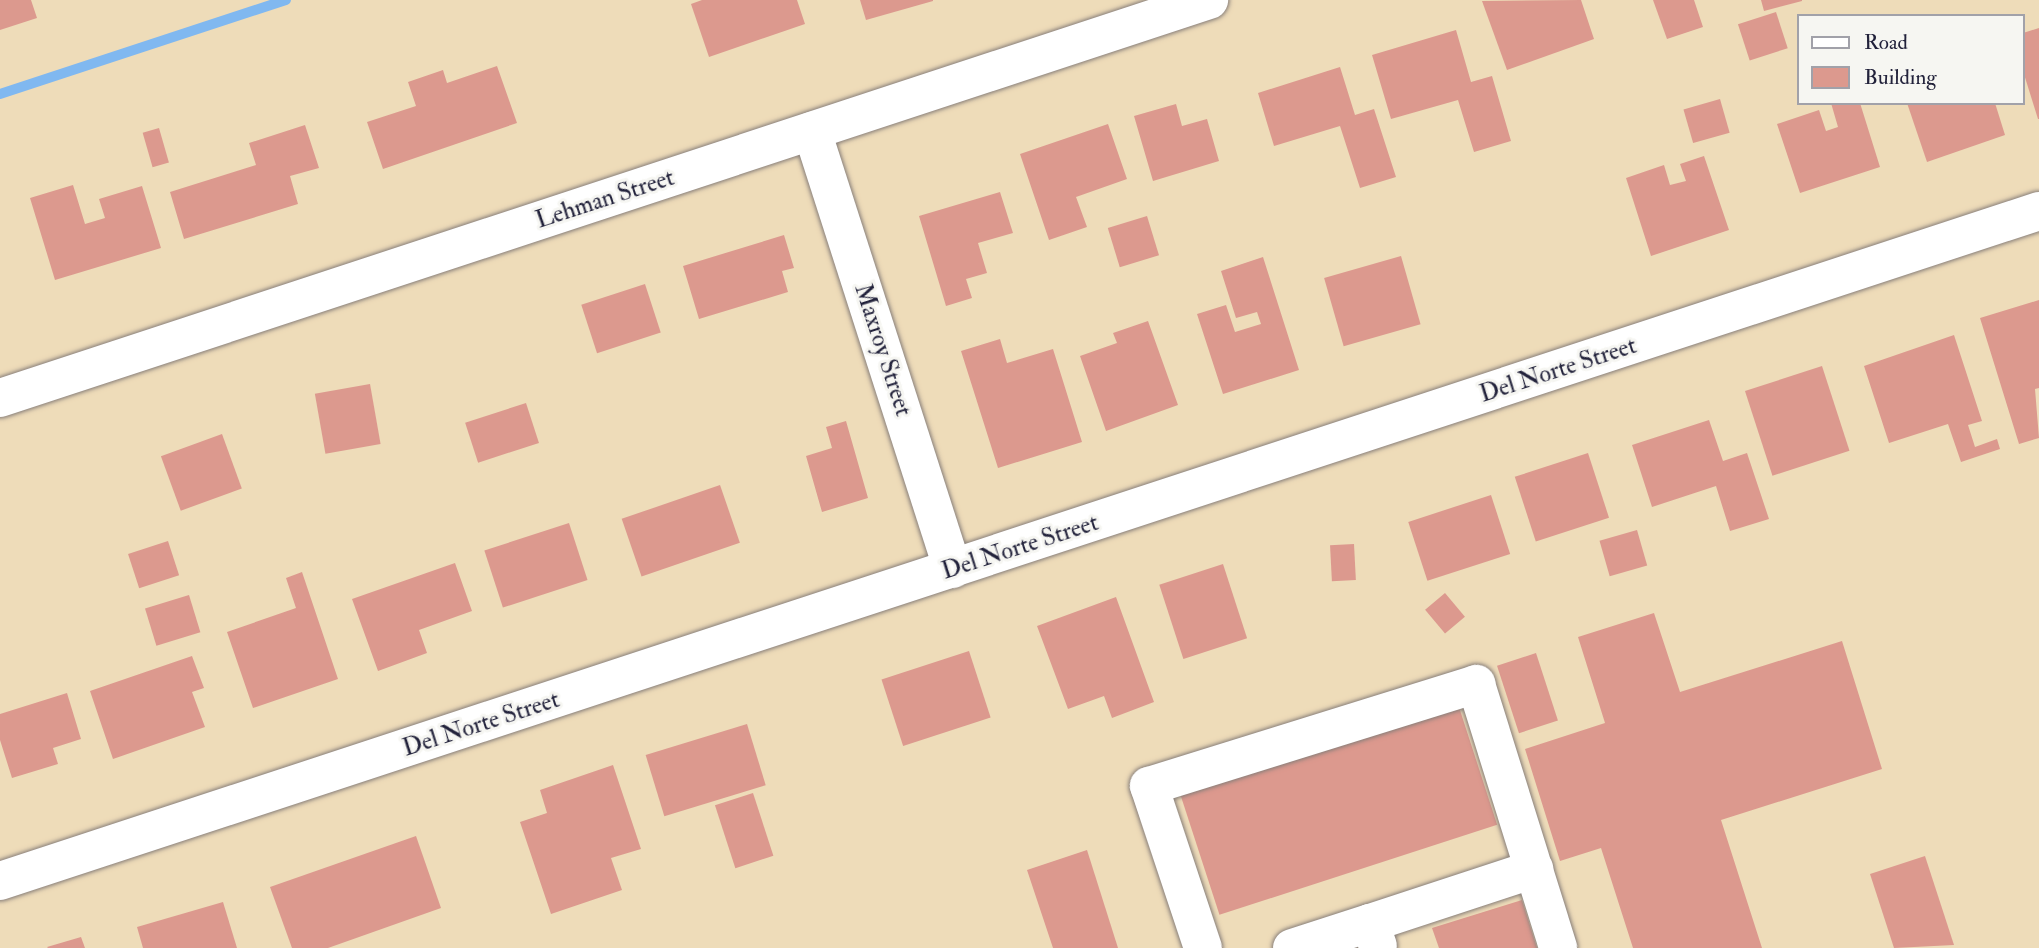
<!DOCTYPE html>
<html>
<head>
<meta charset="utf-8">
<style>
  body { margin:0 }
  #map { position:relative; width:2039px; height:948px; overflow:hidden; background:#eedcb9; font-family:"IM FELL Double Pica",serif }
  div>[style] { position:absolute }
  .stream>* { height:10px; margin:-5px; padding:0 5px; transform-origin:5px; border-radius:5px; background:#80b8f0 }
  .building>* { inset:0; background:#dc998e; transform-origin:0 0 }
  .roads { filter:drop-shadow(0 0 2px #887f7a) drop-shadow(0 0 2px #887f7a) }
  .minor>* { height:38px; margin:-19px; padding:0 19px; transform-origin:19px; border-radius:19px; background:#fff }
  span { translate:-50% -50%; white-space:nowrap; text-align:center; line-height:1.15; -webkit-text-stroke:6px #f6f6f2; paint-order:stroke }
  .street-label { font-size:24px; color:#22223b }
  .legend { position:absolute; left:1797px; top:14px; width:228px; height:91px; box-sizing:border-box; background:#f6f6f2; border:2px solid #a1a1a9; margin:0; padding:9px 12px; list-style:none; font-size:21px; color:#22223b }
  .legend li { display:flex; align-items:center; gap:14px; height:35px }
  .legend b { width:35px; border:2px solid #a1a1a9 }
</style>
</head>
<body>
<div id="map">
  <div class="stream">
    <div style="left:0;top:94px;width:301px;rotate:-18.2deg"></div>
  </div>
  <div class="building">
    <div style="clip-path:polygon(0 0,31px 0,37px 18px,0 30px)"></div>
    <div style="clip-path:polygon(702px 0,797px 0,805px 24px,709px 57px,691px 4px)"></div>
    <div style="clip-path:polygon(860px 0,933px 0,933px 1px,866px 20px)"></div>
    <div style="clip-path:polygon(1581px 0,1594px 39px,1507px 70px,1482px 1px)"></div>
    <div style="clip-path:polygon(1653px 0,1694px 0,1703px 27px,1667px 39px)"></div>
    <div style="clip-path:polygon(1761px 0,1802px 0,1802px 1px,1764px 11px)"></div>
    <div style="left:1776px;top:12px;width:38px;height:40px;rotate:72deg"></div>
    <div style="clip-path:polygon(2039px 28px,2039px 119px,2038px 119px,2023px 71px,2023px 33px)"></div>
    <div style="clip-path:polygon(1456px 30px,1471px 82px,1492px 76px,1511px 141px,1474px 152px,1458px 100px,1391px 119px,1372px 55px)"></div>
    <div style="clip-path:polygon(497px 66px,517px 123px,383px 169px,367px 122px,416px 106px,408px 82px,443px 70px,447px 83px)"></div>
    <div style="clip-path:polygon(1340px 67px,1355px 115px,1374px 109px,1396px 177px,1360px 188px,1340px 126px,1274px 146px,1258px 93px)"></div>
    <div style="left:1720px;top:99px;width:35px;height:38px;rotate:74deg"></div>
    <div style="clip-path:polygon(1831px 103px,1860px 103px,1880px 167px,1800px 193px,1777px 124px,1819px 110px,1826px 131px,1838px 127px)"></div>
    <div style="clip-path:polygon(1907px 103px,1995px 103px,2005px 135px,1927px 162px)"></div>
    <div style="clip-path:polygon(1176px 104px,1182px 126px,1207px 119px,1219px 161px,1153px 181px,1134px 116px)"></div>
    <div style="clip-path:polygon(1108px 124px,1127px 179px,1076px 197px,1087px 227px,1049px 240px,1020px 154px)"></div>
    <div style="clip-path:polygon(305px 125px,319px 168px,290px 176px,298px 204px,184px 239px,170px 192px,256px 165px,249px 143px)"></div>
    <div style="left:159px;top:128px;width:36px;height:17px;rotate:74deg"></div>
    <div style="clip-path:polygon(1704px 156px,1729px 230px,1651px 256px,1626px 178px,1664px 165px,1670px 185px,1686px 181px,1680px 164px)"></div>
    <div style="clip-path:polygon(73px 185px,85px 224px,105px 218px,99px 199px,142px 186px,161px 248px,55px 280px,30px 198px)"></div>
    <div style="clip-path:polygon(1000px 192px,1013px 233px,978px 243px,987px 273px,966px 279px,972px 298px,946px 306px,919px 216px)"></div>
    <div style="left:1147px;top:216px;width:41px;height:41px;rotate:73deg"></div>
    <div style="clip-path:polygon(784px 235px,794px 268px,782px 271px,788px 292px,699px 319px,683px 266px)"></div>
    <div style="left:1401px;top:256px;width:71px;height:80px;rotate:74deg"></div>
    <div style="clip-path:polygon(1263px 257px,1299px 370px,1223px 394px,1197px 314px,1226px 305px,1235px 332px,1261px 324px,1257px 312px,1236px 318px,1221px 271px)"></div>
    <div style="left:645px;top:284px;width:51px;height:67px;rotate:72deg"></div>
    <div style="clip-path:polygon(2039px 300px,2039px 388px,2035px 389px,2039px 438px,2019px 444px,1980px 318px)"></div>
    <div style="clip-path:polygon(1148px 321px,1178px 405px,1106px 431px,1080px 356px,1117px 343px,1113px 333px)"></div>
    <div style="clip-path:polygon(1954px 335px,1982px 421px,1968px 425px,1975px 447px,1997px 439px,2000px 449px,1961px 462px,1948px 424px,1889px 443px,1864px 366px)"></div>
    <div style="clip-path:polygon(1000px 339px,1007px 363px,1053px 349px,1082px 442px,998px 468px,961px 351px)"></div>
    <div style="left:1822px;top:366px;width:89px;height:81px;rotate:72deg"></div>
    <div style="left:370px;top:384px;width:61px;height:56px;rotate:80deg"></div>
    <div style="left:526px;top:403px;width:42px;height:64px;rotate:72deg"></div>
    <div style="clip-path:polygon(1709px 420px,1723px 461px,1747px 453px,1769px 519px,1730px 531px,1716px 486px,1652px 507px,1632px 445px)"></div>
    <div style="clip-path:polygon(846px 421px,868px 498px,822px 512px,806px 456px,832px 448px,826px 427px)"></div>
    <div style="left:222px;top:434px;width:58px;height:65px;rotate:70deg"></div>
    <div style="left:1588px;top:453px;width:68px;height:77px;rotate:72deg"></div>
    <div style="left:720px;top:485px;width:61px;height:104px;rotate:71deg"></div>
    <div style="left:1491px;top:495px;width:62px;height:87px;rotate:72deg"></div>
    <div style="left:569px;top:523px;width:60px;height:89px;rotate:72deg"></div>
    <div style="left:1637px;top:530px;width:37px;height:39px;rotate:74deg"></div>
    <div style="left:168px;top:541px;width:36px;height:42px;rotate:72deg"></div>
    <div style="left:1354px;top:544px;width:36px;height:24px;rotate:87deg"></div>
    <div style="clip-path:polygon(455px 563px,472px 611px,419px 630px,427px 653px,378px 671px,352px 599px)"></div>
    <div style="left:1223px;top:564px;width:78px;height:67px;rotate:72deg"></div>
    <div style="clip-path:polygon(302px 572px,338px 679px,253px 708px,227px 632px,296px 608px,286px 578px)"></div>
    <div style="left:1445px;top:593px;width:31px;height:26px;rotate:50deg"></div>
    <div style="left:189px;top:595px;width:39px;height:46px;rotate:73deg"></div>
    <div style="clip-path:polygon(1116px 597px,1154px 702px,1112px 718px,1104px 696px,1068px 709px,1037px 626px)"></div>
    <div style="clip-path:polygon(1654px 613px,1680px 692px,1842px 641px,1882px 769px,1721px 820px,1762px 948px,1633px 948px,1601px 848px,1560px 861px,1525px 749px,1605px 723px,1578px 637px)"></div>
    <div style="left:969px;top:651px;width:70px;height:92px;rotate:72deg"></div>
    <div style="left:1536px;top:653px;width:71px;height:41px;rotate:72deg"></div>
    <div style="clip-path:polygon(192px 656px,204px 688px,192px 692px,205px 727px,113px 759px,90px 691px)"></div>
    <div style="clip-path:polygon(67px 693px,81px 739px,53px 748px,58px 764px,12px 778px,0 740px,0 714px)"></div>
    <div style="left:1457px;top:701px;width:130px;height:292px;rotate:72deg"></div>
    <div style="left:747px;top:724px;width:64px;height:106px;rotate:73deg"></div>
    <div style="clip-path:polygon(613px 765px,641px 849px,611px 858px,622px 890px,551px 914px,520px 822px,547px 813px,540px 790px)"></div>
    <div style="left:753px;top:793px;width:66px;height:40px;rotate:72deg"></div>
    <div style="clip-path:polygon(416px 836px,441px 908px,328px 948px,292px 948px,270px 887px)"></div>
    <div style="clip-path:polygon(1087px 850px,1118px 948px,1053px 948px,1027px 870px)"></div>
    <div style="clip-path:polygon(1925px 856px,1954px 945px,1894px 948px,1870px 874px)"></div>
    <div style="clip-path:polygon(1522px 900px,1537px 948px,1439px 948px,1432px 928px)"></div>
    <div style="clip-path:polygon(223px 902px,237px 948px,143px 948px,137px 927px)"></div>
    <div style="clip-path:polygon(81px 937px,85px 948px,48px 948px,47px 947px)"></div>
  </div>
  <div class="roads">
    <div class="minor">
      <div style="left:812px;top:131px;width:460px;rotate:72.2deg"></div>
      <div style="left:0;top:398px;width:1273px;rotate:-18.22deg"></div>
      <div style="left:0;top:881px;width:2146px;rotate:-18.19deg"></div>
      <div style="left:1370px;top:923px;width:173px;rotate:-18.2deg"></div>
      <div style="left:1203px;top:948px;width:171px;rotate:-108.4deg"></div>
      <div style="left:1149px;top:786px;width:343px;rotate:-17.3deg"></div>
      <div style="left:1476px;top:684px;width:276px;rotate:72.7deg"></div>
      <div style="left:1292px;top:948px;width:82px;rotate:-17.8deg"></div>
      <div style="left:1370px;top:923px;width:24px;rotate:71deg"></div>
    </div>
  </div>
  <div class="street-label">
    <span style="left:605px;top:199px;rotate:-18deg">Lehman Street</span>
    <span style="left:883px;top:350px;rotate:72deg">Maxroy Street</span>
    <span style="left:1558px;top:370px;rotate:-18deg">Del Norte Street</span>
    <span style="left:1020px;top:547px;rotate:-18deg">Del Norte Street</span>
    <span style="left:481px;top:724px;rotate:-18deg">Del Norte Street</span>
  </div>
  <ul class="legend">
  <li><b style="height:9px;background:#fff"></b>Road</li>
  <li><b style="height:19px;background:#dc998e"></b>Building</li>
  </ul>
</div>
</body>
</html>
